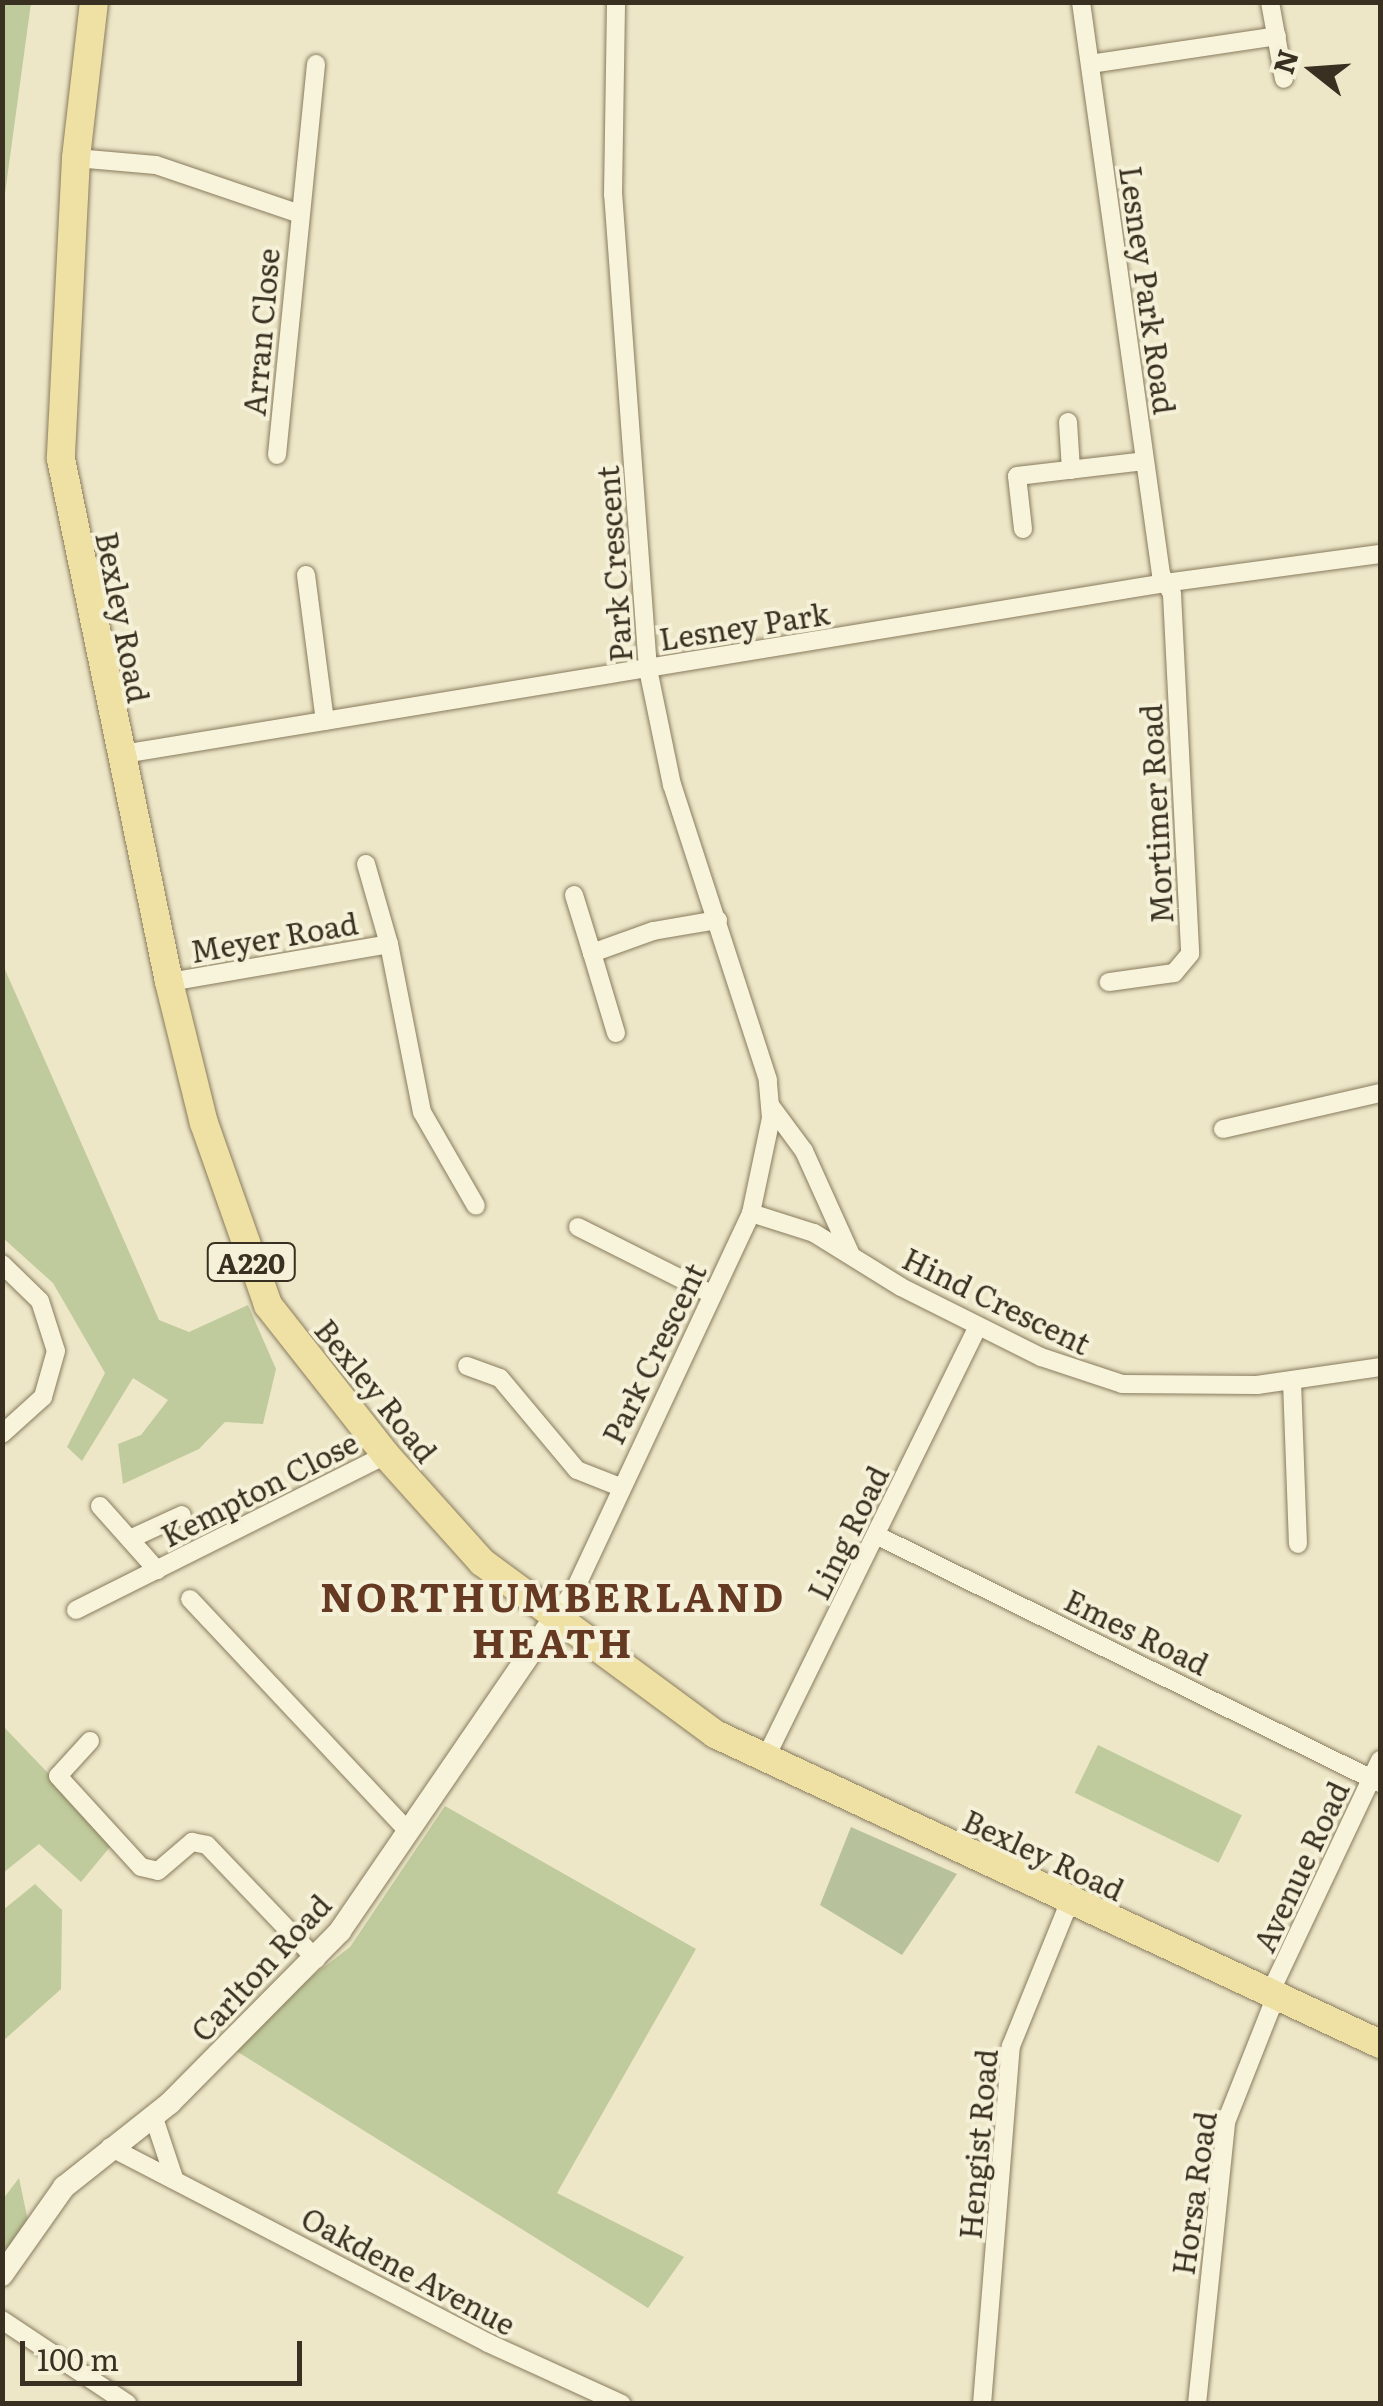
<!DOCTYPE html>
<html>
<head>
<meta charset="utf-8">
<style>
  body { margin:0 }
  #map { position:relative; width:1383px; height:2406px; overflow:hidden; background:#ede7c8; font-family:Literata,serif }
  div>[style] { position:absolute }
  .green>* { inset:0; background:#bfcb9c; transform-origin:0 0 }
  .cemetery>* { inset:0; background:#b7c19b }
  .roads { filter:drop-shadow(0 0 2px #897b5e) drop-shadow(0 0 2px #897b5e) }
  .minor>* { height:18px; margin:-9px; padding:0 9px; transform-origin:9px; border-radius:9px; background:#f8f4dc }
  .tertiary>* { height:22px; margin:-11px; padding:0 11px; transform-origin:11px; border-radius:11px; background:#f8f4dc }
  .primary>* { height:28px; margin:-14px; padding:0 14px; transform-origin:14px; border-radius:14px; background:#eee1a3 }
  span { translate:-50% -50%; white-space:nowrap; text-align:center; line-height:1.15; -webkit-text-stroke:8px #f5f1d8; paint-order:stroke }
  .shield-label span { padding:2px 8px; background:#f5f1d8; border:2px solid; border-radius:8px; -webkit-text-stroke-width:0 }
  .shield-label { font-size:28px; color:#3a3021; font-weight:700 }
  .street-label { font-size:30px; color:#3a3021 }
  .district-label { font-size:40px; color:#653922; font-weight:700; letter-spacing:2.5px }
  .frame { position:absolute; inset:0; border:5px solid #3a3021; pointer-events:none }
  .north { position:absolute; left:1263px; top:20px; width:100px; height:100px; -webkit-text-stroke:8px #f5f1d8; paint-order:stroke; rotate:287deg; font-size:28px; font-weight:700; line-height:40px; text-align:center; color:#3a3021 }
  .north::after { content:''; display:block; margin:auto; width:35px; height:45px; background:#3a3021; clip-path:polygon(50% 0,100% 100%,50% 72%,0 100%) }
  .scale { position:absolute; left:20px; top:2341px; width:282px; height:45px; box-sizing:border-box; border:5px solid #3a3021; border-top:0; padding-left:12px; font-size:30px; line-height:35px; white-space:nowrap; color:#3a3021; -webkit-text-stroke:8px #f5f1d8; paint-order:stroke }
</style>
</head>
<body>
<div id="map">
  <div class="green">
    <div style="clip-path:polygon(3px 2px,31px 3px,3px 208px,2px 3px)"></div>
    <div style="clip-path:polygon(3px 965px,159px 1320px,189px 1332px,248px 1305px,276px 1369px,263px 1424px,225px 1422px,199px 1449px,123px 1484px,118px 1444px,141px 1435px,168px 1400px,133px 1378px,82px 1461px,67px 1447px,105px 1373px,53px 1283px,3px 1238px)"></div>
    <div style="clip-path:polygon(2px 1725px,114px 1842px,81px 1882px,39px 1844px,3px 1873px)"></div>
    <div style="left:1098px;top:1745px;width:160px;height:53px;rotate:26deg"></div>
    <div style="clip-path:polygon(445px 1806px,696px 1949px,557px 2193px,684px 2257px,648px 2308px,225px 2044px,350px 1947px)"></div>
    <div style="clip-path:polygon(35px 1884px,62px 1910px,61px 1989px,3px 2041px,3px 1910px)"></div>
    <div style="clip-path:polygon(19px 2178px,28px 2221px,3px 2255px,3px 2199px)"></div>
  </div>
  <div class="cemetery">
    <div style="clip-path:polygon(851px 1827px,957px 1874px,902px 1955px,820px 1905px)"></div>
  </div>
  <div class="roads">
    <div class="minor">
      <div style="left:1081px;top:2px;width:578px;rotate:82.04deg"></div>
      <div style="left:1161px;top:574px;width:23px;rotate:61deg"></div>
      <div style="left:1172px;top:594px;width:360px;rotate:87.1deg"></div>
      <div style="left:1190px;top:954px;width:25px;rotate:130deg"></div>
      <div style="left:1174px;top:973px;width:66px;rotate:172.1deg"></div>
      <div style="left:1270px;top:2px;width:78px;rotate:79.7deg"></div>
      <div style="left:1090px;top:64px;width:189px;rotate:-8.5deg"></div>
      <div style="left:76px;top:158px;width:80px;rotate:5deg"></div>
      <div style="left:156px;top:165px;width:149px;rotate:18.8deg"></div>
      <div style="left:1068px;top:422px;width:48px;rotate:86.4deg"></div>
      <div style="left:277px;top:455px;width:393px;rotate:-84.3deg"></div>
      <div style="left:1023px;top:529px;width:53px;rotate:-96.5deg"></div>
      <div style="left:1017px;top:476px;width:128px;rotate:-6.7deg"></div>
      <div style="left:306px;top:575px;width:147px;rotate:82.6deg"></div>
      <div style="left:117px;top:755px;width:1062px;rotate:-9.32deg"></div>
      <div style="left:1165px;top:583px;width:217px;rotate:-7.7deg"></div>
      <div style="left:366px;top:864px;width:83px;rotate:74deg"></div>
      <div style="left:389px;top:944px;width:171px;rotate:78.9deg"></div>
      <div style="left:422px;top:1112px;width:108px;rotate:60.1deg"></div>
      <div style="left:574px;top:895px;width:61px;rotate:72.8deg"></div>
      <div style="left:169px;top:982px;width:223px;rotate:-9.8deg"></div>
      <div style="left:616px;top:1033px;width:84px;rotate:-106.7deg"></div>
      <div style="left:592px;top:953px;width:65px;rotate:-19.8deg"></div>
      <div style="left:653px;top:931px;width:66px;rotate:-9.6deg"></div>
      <div style="left:770px;top:1105px;width:57px;rotate:53.5deg"></div>
      <div style="left:804px;top:1151px;width:112px;rotate:65.7deg"></div>
      <div style="left:1223px;top:1129px;width:161px;rotate:-12.9deg"></div>
      <div style="left:751px;top:1213px;width:66px;rotate:17.6deg"></div>
      <div style="left:814px;top:1233px;width:102px;rotate:31.8deg"></div>
      <div style="left:901px;top:1287px;width:157px;rotate:26.6deg"></div>
      <div style="left:1041px;top:1357px;width:85px;rotate:18.4deg"></div>
      <div style="left:1122px;top:1384px;width:135px;rotate:0.4deg"></div>
      <div style="left:1257px;top:1385px;width:124px;rotate:-8.3deg"></div>
      <div style="left:578px;top:1227px;width:149px;rotate:26.7deg"></div>
      <div style="left:2px;top:1264px;width:53px;rotate:44.2deg"></div>
      <div style="left:40px;top:1301px;width:52px;rotate:72.3deg"></div>
      <div style="left:56px;top:1351px;width:48px;rotate:105.8deg"></div>
      <div style="left:43px;top:1397px;width:55px;rotate:137.9deg"></div>
      <div style="left:467px;top:1366px;width:35px;rotate:20deg"></div>
      <div style="left:500px;top:1378px;width:120px;rotate:50.1deg"></div>
      <div style="left:577px;top:1470px;width:46px;rotate:21.6deg"></div>
      <div style="left:1292px;top:1381px;width:163px;rotate:87.9deg"></div>
      <div style="left:100px;top:1506px;width:86px;rotate:48.3deg"></div>
      <div style="left:876px;top:1535px;width:562px;rotate:26.2deg"></div>
      <div style="left:130px;top:1539px;width:57px;rotate:-24.8deg"></div>
      <div style="left:190px;top:1599px;width:318px;rotate:46.8deg"></div>
      <div style="left:76px;top:1610px;width:347px;rotate:-26.6deg"></div>
      <div style="left:556px;top:1616px;width:35px;rotate:-55deg"></div>
      <div style="left:576px;top:1587px;width:413px;rotate:-64.9deg"></div>
      <div style="left:751px;top:1213px;width:97px;rotate:-78.1deg"></div>
      <div style="left:771px;top:1118px;width:38px;rotate:-95deg"></div>
      <div style="left:768px;top:1080px;width:310px;rotate:-108deg"></div>
      <div style="left:672px;top:785px;width:118px;rotate:-101.7deg"></div>
      <div style="left:648px;top:669px;width:475px;rotate:-94.2deg"></div>
      <div style="left:613px;top:195px;width:193px;rotate:-89.1deg"></div>
      <div style="left:90px;top:1741px;width:47px;rotate:132.4deg"></div>
      <div style="left:58px;top:1776px;width:123px;rotate:47.6deg"></div>
      <div style="left:141px;top:1867px;width:17px;rotate:13deg"></div>
      <div style="left:158px;top:1871px;width:45px;rotate:-40.5deg"></div>
      <div style="left:192px;top:1842px;width:15px;rotate:11deg"></div>
      <div style="left:207px;top:1845px;width:158px;rotate:46.3deg"></div>
      <div style="left:764px;top:1761px;width:484px;rotate:-63.8deg"></div>
      <div style="left:1269px;top:1995px;width:260px;rotate:-64.7deg"></div>
      <div style="left:153px;top:2115px;width:66px;rotate:71.6deg"></div>
      <div style="left:110px;top:2147px;width:426px;rotate:27.4deg"></div>
      <div style="left:488px;top:2343px;width:147px;rotate:24.5deg"></div>
      <div style="left:2px;top:2320px;width:151px;rotate:33.7deg"></div>
      <div style="left:982px;top:2404px;width:359px;rotate:-85.4deg"></div>
      <div style="left:1011px;top:2046px;width:157px;rotate:-67.9deg"></div>
      <div style="left:1197px;top:2404px;width:283px;rotate:-84.1deg"></div>
      <div style="left:1226px;top:2122px;width:133px;rotate:-68.4deg"></div>
    </div>
    <div class="tertiary">
      <div style="left:2px;top:2275px;width:108px;rotate:-54.8deg"></div>
      <div style="left:64px;top:2187px;width:135px;rotate:-38.4deg"></div>
      <div style="left:170px;top:2103px;width:242px;rotate:-45.3deg"></div>
      <div style="left:340px;top:1931px;width:382px;rotate:-55.6deg"></div>
    </div>
    <div class="primary">
      <div style="left:94px;top:2px;width:157px;rotate:96.6deg"></div>
      <div style="left:76px;top:158px;width:301px;rotate:92.9deg"></div>
      <div style="left:61px;top:459px;width:534px;rotate:78.33deg"></div>
      <div style="left:169px;top:982px;width:145px;rotate:76.1deg"></div>
      <div style="left:204px;top:1123px;width:193px;rotate:70.6deg"></div>
      <div style="left:268px;top:1305px;width:191px;rotate:51.8deg"></div>
      <div style="left:386px;top:1455px;width:144px;rotate:48.1deg"></div>
      <div style="left:482px;top:1562px;width:290px;rotate:36.4deg"></div>
      <div style="left:715px;top:1734px;width:734px;rotate:24.99deg"></div>
    </div>
  </div>
  <div class="shield-label">
    <span style="left:251px;top:1262px">A220</span>
  </div>
  <div class="street-label">
    <span style="left:1149px;top:290px;rotate:82deg">Lesney Park Road</span>
    <span style="left:260px;top:332px;rotate:-85deg">Arran Close</span>
    <span style="left:613px;top:564px;rotate:-94deg">Park Crescent</span>
    <span style="left:124px;top:617px;rotate:79deg">Bexley Road</span>
    <span style="left:744px;top:625px;rotate:-9deg">Lesney Park</span>
    <span style="left:1155px;top:814px;rotate:-93deg">Mortimer Road</span>
    <span style="left:274px;top:936px;rotate:-10deg">Meyer Road</span>
    <span style="left:997px;top:1300px;rotate:26deg">Hind Crescent</span>
    <span style="left:653px;top:1353px;rotate:-64deg">Park Crescent</span>
    <span style="left:377px;top:1390px;rotate:51deg">Bexley Road</span>
    <span style="left:259px;top:1488px;rotate:-27deg">Kempton Close</span>
    <span style="left:847px;top:1532px;rotate:-64deg">Ling Road</span>
    <span style="left:1137px;top:1631px;rotate:26deg">Emes Road</span>
    <span style="left:1044px;top:1854px;rotate:25deg">Bexley Road</span>
    <span style="left:1300px;top:1866px;rotate:-65deg">Avenue Road</span>
    <span style="left:260px;top:1967px;rotate:-47deg">Carlton Road</span>
    <span style="left:977px;top:2144px;rotate:-85deg">Hengist Road</span>
    <span style="left:1193px;top:2193px;rotate:-82deg">Horsa Road</span>
    <span style="left:409px;top:2270px;rotate:28deg">Oakdene Avenue</span>
  </div>
  <div class="district-label">
    <span style="left:553px;top:1618px">NORTHUMBERLAND<br>HEATH</span>
  </div>
  <div class="frame"></div>
  <div class="north">N</div>
  <div class="scale">100 m</div>
</div>
</body>
</html>
